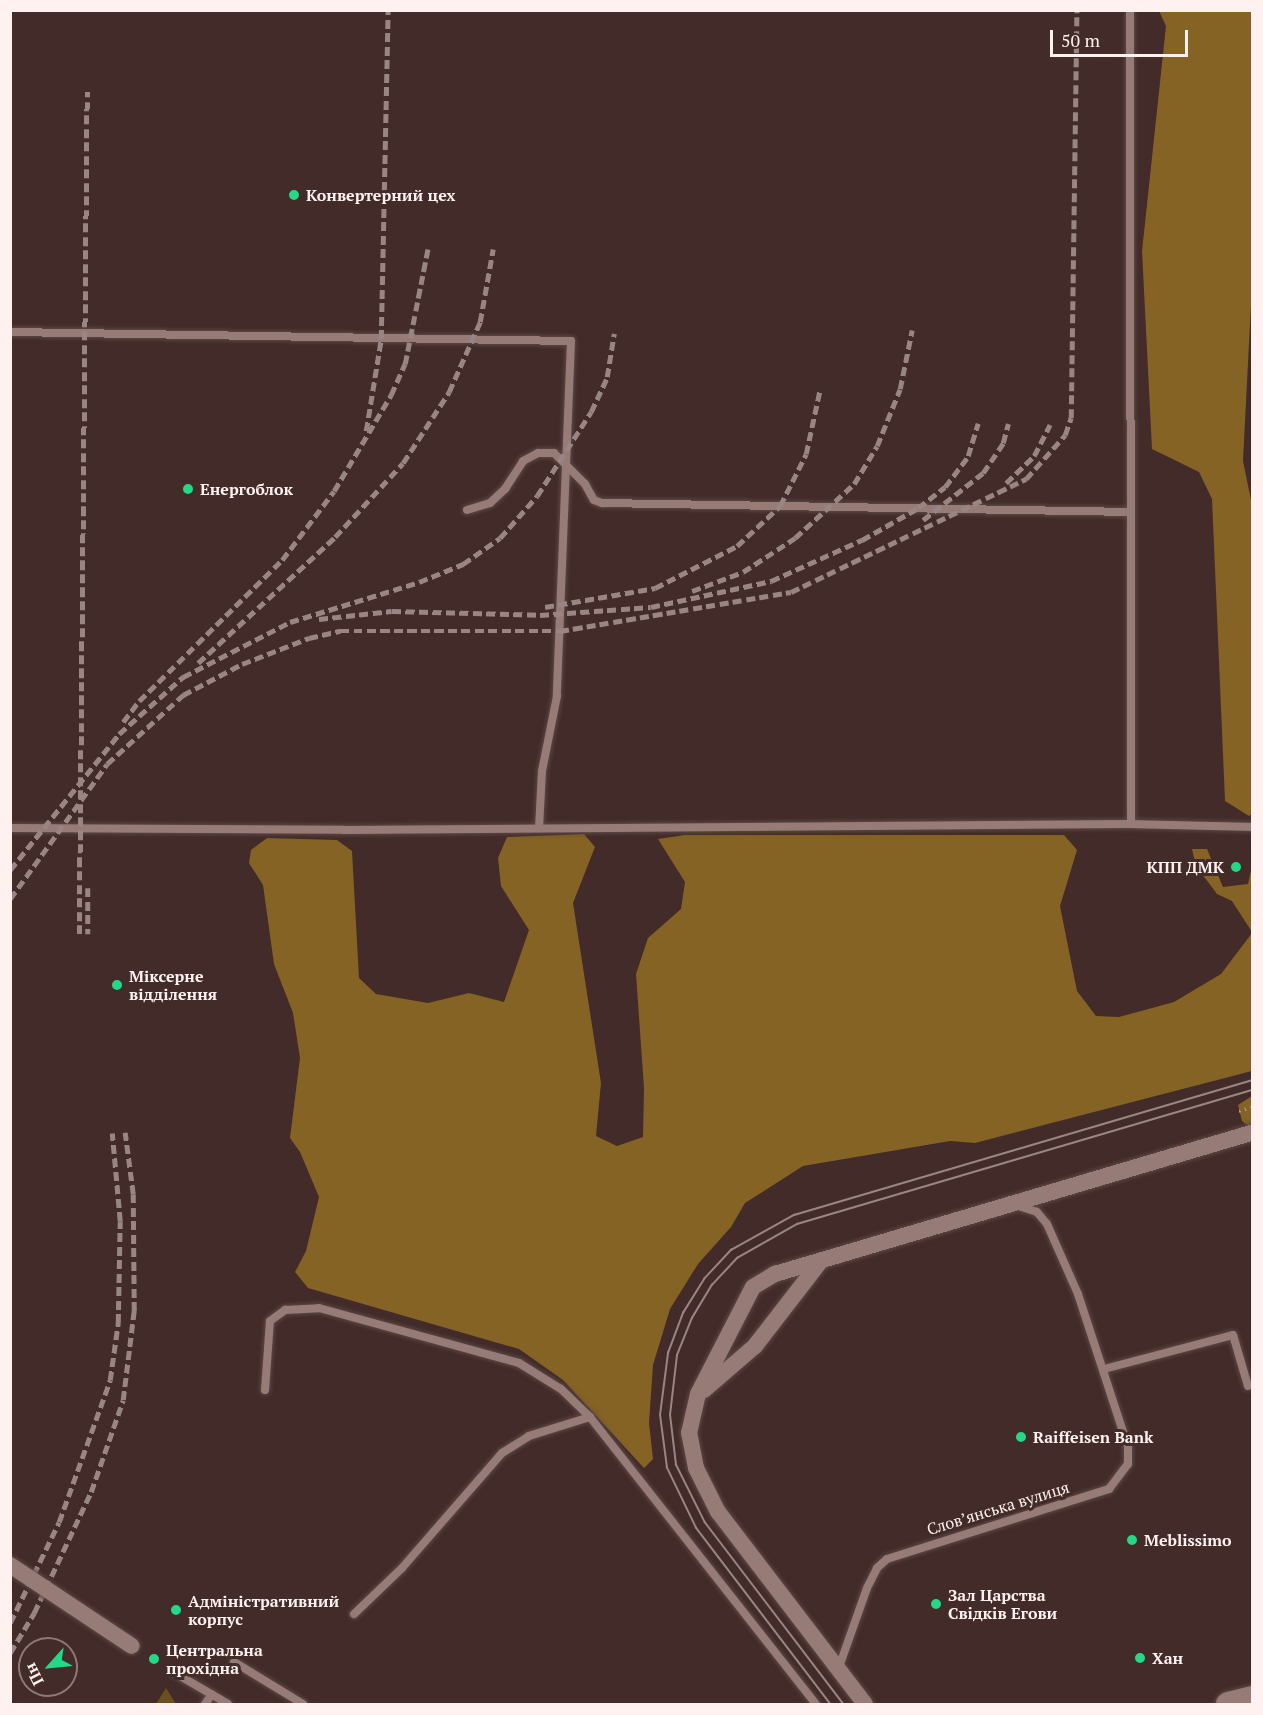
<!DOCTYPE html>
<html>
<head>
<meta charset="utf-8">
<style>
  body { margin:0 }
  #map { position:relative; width:1263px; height:1715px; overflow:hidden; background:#422b28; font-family:"PT Serif",serif }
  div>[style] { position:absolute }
  .green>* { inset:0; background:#6b501d }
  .forest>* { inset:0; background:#846324 }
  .path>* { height:3px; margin-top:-1.5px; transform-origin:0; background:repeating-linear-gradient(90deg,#a69492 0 1.5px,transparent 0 6px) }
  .roads { filter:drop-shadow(0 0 2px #5b4846) drop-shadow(0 0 2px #5b4846) }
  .lane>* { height:8px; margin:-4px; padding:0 4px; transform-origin:4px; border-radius:4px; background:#977b76 }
  .street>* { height:16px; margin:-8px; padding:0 8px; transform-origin:8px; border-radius:8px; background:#977b76 }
  .secondary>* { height:24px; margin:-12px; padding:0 12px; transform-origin:12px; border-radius:12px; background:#977b76 }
  .tram>* { height:1.5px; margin:-0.75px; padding:0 0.75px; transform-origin:0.75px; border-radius:0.75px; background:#998684 }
  .rail>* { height:4.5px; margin-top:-2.25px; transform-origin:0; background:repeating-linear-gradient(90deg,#998684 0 9px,transparent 0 13.5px) }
  .bridges { filter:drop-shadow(0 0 2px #5b4846) drop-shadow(0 0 2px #5b4846) }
  .street-bridge>* { height:16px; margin:-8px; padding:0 8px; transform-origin:8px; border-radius:8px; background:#977b76 }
  .dots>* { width:16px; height:16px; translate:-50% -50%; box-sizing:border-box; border:3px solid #422b28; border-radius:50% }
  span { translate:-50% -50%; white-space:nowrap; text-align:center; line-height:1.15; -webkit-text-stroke:6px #422b28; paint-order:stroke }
  .poi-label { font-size:16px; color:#fef1ef; font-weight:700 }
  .left { translate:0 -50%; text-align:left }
  .right { translate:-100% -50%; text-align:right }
  .street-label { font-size:16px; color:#fef1ef }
  .frame { position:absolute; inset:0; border:12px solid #fef1ef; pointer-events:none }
  .north { position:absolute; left:18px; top:1637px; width:60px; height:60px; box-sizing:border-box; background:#422b28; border:2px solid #8d7a78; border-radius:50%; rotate:243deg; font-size:16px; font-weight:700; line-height:24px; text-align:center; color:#fef1ef }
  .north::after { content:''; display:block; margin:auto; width:21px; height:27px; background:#23d886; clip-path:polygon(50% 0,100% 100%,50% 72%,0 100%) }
  .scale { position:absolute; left:1050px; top:30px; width:138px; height:27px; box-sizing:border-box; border:3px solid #fef1ef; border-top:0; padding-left:8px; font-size:18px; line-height:21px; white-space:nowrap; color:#fef1ef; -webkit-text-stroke:4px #422b28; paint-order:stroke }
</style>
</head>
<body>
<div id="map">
  <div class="green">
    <div style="clip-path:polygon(166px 1688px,176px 1704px,156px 1704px)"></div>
  </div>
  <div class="forest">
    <div style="clip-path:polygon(1159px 11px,1252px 11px,1252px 285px,1243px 461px,1252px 505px,1252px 814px,1249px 816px,1225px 801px,1212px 499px,1199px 472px,1152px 449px,1142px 251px,1166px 26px)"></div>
    <div style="clip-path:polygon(584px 834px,595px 847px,573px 903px,601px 1083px,596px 1136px,617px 1146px,643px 1137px,644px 1088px,636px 974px,648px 938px,681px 909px,685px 882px,658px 839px,685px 835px,1064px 835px,1077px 850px,1060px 906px,1077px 991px,1096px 1016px,1119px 1017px,1174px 1002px,1221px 974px,1252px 933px,1252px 1071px,975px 1143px,950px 1141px,803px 1166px,745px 1203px,731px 1227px,698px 1264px,670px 1309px,653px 1365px,649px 1423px,653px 1459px,644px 1468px,563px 1380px,519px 1349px,308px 1288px,295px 1272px,306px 1251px,319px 1197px,300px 1152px,290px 1138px,300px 1058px,293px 1013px,274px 964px,263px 885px,249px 863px,251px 850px,267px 838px,337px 840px,352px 851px,359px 978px,376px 994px,428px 1003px,469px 993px,504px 1002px,529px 930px,501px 886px,498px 858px,507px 837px)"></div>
    <div style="clip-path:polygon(1192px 849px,1207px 849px,1223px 887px,1248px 884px,1252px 866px,1252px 932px,1232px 901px,1217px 894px,1196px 866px)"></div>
    <div style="clip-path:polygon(1252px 1096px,1252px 1125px,1248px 1126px,1242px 1121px,1238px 1105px)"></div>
  </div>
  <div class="path">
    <div style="left:1239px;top:1111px;width:14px;rotate:-17deg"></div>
  </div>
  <div class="roads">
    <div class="lane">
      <div style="left:10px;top:332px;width:561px;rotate:0.92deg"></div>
      <div style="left:571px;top:341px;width:355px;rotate:92.3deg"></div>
      <div style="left:557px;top:696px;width:76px;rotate:101.3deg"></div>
      <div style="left:542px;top:771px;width:57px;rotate:93deg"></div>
      <div style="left:467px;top:510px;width:24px;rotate:-17deg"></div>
      <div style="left:490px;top:503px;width:21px;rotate:-43deg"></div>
      <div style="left:505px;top:489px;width:33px;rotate:-57deg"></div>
      <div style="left:523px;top:461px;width:17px;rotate:-28deg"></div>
      <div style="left:538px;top:453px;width:16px"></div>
      <div style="left:554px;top:453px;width:44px;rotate:45deg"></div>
      <div style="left:585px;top:484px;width:18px;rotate:61deg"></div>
      <div style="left:594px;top:500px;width:9px;rotate:21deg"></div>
      <div style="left:602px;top:503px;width:529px;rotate:0.97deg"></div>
      <div style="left:1131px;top:824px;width:121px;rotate:1.4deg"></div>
      <div style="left:10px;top:828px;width:334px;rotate:0.3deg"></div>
      <div style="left:344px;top:830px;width:787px;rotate:-0.44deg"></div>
      <div style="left:1131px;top:824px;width:814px;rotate:-90.07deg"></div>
      <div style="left:1104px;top:1369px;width:133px;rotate:-14.8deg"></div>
      <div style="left:1233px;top:1335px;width:53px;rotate:73.6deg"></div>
      <div style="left:265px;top:1390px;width:69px;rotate:-85.9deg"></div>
      <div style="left:270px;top:1321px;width:19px;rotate:-36deg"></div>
      <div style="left:285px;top:1310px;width:34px;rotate:-3deg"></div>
      <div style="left:319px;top:1308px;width:207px;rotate:15.4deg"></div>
      <div style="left:519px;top:1363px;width:49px;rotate:31.8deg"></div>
      <div style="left:561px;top:1389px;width:40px;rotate:44deg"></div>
      <div style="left:590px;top:1417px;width:365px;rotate:51.8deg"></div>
      <div style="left:354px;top:1614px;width:66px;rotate:-43.8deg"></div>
      <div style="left:402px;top:1568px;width:152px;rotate:-49deg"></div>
      <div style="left:502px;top:1453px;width:32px;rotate:-32deg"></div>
      <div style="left:529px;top:1436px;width:64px;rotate:-17.3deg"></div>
      <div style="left:234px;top:1662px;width:81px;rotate:31.3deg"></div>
      <div style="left:839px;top:1667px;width:84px;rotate:-70.5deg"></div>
      <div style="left:867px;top:1588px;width:22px;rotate:-63deg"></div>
      <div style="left:877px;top:1568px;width:13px;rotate:-42deg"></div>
      <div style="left:887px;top:1559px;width:233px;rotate:-17.5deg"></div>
      <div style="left:1109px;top:1489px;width:31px;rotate:-53deg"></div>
      <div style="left:1128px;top:1464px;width:17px;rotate:-90deg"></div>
      <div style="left:1128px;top:1447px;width:161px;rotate:-108.1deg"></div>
      <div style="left:1078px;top:1294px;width:77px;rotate:-113.9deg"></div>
      <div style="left:1047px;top:1224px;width:16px;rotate:-130deg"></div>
      <div style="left:1037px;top:1212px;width:22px;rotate:-162deg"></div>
      <div style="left:175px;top:1673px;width:61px;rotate:30.3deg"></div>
      <div style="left:205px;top:1704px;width:12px;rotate:-55deg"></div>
    </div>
    <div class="street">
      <div style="left:704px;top:1390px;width:67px;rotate:-40.8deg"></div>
      <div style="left:755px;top:1346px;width:106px;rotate:-52.3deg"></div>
      <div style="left:865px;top:1704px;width:242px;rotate:-127.4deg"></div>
      <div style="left:718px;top:1512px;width:49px;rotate:-116.6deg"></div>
      <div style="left:696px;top:1468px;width:36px;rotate:-101deg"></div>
      <div style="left:689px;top:1433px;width:40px;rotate:-77deg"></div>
      <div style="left:698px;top:1394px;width:120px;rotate:-62.8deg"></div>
      <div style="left:753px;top:1287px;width:26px;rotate:-31deg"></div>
      <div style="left:775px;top:1274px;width:497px;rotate:-16.5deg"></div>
    </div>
    <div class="secondary">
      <div style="left:1228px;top:1704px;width:25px;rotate:-14deg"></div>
    </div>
  </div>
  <div class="tram">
    <div style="left:830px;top:1704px;width:221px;rotate:-127.3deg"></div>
    <div style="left:696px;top:1528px;width:67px;rotate:-115.8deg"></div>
    <div style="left:667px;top:1468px;width:53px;rotate:-97.5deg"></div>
    <div style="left:660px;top:1415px;width:63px;rotate:-82.6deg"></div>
    <div style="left:668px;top:1353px;width:43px;rotate:-69.4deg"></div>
    <div style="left:683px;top:1313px;width:40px;rotate:-58deg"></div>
    <div style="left:704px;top:1279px;width:40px;rotate:-47deg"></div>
    <div style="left:731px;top:1250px;width:72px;rotate:-29.1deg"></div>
    <div style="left:794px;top:1215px;width:477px;rotate:-16.4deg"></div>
    <div style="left:843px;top:1704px;width:228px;rotate:-127.3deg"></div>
    <div style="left:705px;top:1523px;width:65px;rotate:-116.6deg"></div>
    <div style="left:676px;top:1465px;width:50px;rotate:-96.8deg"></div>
    <div style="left:670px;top:1415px;width:60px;rotate:-83.3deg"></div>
    <div style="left:677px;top:1355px;width:40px;rotate:-68deg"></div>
    <div style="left:692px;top:1318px;width:39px;rotate:-59deg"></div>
    <div style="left:712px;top:1285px;width:37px;rotate:-47deg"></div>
    <div style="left:737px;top:1258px;width:69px;rotate:-29.5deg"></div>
    <div style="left:797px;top:1224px;width:474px;rotate:-16.4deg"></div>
  </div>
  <div class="rail">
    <div style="left:366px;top:431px;width:93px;rotate:-80.7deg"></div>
    <div style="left:381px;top:339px;width:329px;rotate:-88.8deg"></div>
    <div style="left:1006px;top:483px;width:39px;rotate:-44deg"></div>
    <div style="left:1034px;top:456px;width:35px;rotate:-63deg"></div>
    <div style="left:923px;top:520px;width:76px;rotate:-38.1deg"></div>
    <div style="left:983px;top:473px;width:36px;rotate:-56deg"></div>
    <div style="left:1003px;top:443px;width:20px;rotate:-75deg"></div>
    <div style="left:692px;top:591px;width:54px;rotate:-20.4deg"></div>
    <div style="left:743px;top:572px;width:62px;rotate:-33.2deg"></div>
    <div style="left:795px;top:538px;width:80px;rotate:-42.5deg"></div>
    <div style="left:854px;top:484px;width:44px;rotate:-58.8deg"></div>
    <div style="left:877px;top:446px;width:61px;rotate:-68deg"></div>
    <div style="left:900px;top:389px;width:60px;rotate:-78.5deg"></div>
    <div style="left:545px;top:607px;width:112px;rotate:-9.8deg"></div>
    <div style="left:655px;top:588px;width:92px;rotate:-27.1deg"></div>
    <div style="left:737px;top:546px;width:59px;rotate:-42.9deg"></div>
    <div style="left:780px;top:506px;width:58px;rotate:-63.4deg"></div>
    <div style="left:806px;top:454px;width:66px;rotate:-77.8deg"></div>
    <div style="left:319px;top:619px;width:73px;rotate:-6.3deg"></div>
    <div style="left:392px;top:611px;width:148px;rotate:1.5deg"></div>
    <div style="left:540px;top:615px;width:111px;rotate:-4.1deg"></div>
    <div style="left:651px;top:607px;width:123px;rotate:-12.2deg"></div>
    <div style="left:771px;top:581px;width:100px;rotate:-24.3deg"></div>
    <div style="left:862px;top:540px;width:64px;rotate:-29.7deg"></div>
    <div style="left:918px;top:508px;width:34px;rotate:-38deg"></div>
    <div style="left:945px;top:487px;width:39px;rotate:-53deg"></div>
    <div style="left:968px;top:456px;width:34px;rotate:-73deg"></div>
    <div style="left:198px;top:663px;width:186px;rotate:-42.6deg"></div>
    <div style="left:335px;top:537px;width:100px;rotate:-47.4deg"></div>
    <div style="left:403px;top:463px;width:85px;rotate:-57.1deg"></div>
    <div style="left:449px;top:392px;width:77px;rotate:-66.1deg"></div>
    <div style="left:480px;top:322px;width:74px;rotate:-79.9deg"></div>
    <div style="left:123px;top:722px;width:26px;rotate:-53deg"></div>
    <div style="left:139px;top:701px;width:201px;rotate:-44.6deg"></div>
    <div style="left:282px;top:560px;width:86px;rotate:-53deg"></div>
    <div style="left:334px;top:491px;width:112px;rotate:-59.3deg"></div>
    <div style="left:391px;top:395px;width:34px;rotate:-66deg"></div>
    <div style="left:405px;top:364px;width:118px;rotate:-78.8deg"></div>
    <div style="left:10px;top:870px;width:174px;rotate:-51.3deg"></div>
    <div style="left:119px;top:734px;width:86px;rotate:-41.7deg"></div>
    <div style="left:183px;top:677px;width:120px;rotate:-27.2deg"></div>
    <div style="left:290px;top:622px;width:135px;rotate:-17.2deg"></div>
    <div style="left:419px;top:582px;width:48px;rotate:-22.2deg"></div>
    <div style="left:463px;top:564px;width:45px;rotate:-35.1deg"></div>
    <div style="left:500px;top:538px;width:56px;rotate:-48.6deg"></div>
    <div style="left:537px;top:496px;width:100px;rotate:-57.3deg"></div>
    <div style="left:591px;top:412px;width:38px;rotate:-65deg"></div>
    <div style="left:607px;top:377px;width:44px;rotate:-80.8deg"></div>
    <div style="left:88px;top:888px;width:46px;rotate:90deg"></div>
    <div style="left:10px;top:899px;width:166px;rotate:-54.3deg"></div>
    <div style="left:107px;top:764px;width:103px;rotate:-42.2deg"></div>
    <div style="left:183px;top:695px;width:67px;rotate:-27.7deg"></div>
    <div style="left:242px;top:664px;width:72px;rotate:-21.2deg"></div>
    <div style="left:309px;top:638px;width:32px;rotate:-13deg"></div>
    <div style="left:340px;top:631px;width:220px"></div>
    <div style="left:560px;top:631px;width:234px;rotate:-9.6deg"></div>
    <div style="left:791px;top:592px;width:261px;rotate:-25.7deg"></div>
    <div style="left:1026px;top:479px;width:59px;rotate:-48.4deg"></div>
    <div style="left:1065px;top:435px;width:18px;rotate:-71deg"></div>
    <div style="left:1071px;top:418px;width:408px;rotate:-89.2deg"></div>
    <div style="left:79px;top:934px;width:842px;rotate:-89.46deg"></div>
    <div style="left:10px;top:1623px;width:112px;rotate:-64.1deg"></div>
    <div style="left:59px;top:1522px;width:151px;rotate:-70.2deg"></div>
    <div style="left:110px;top:1380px;width:58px;rotate:-82deg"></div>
    <div style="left:118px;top:1323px;width:102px;rotate:-88.9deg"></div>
    <div style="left:120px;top:1221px;width:88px;rotate:-95.2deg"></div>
    <div style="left:10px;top:1653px;width:47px;rotate:-59deg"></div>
    <div style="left:34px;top:1613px;width:134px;rotate:-64.8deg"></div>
    <div style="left:91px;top:1492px;width:97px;rotate:-70.8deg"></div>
    <div style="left:123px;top:1400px;width:90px;rotate:-83deg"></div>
    <div style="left:134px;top:1311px;width:117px;rotate:-90.5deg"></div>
    <div style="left:133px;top:1194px;width:62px;rotate:-97.5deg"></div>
  </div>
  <div class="bridges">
    <div class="street-bridge">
      <div style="left:10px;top:1565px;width:146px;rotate:33.6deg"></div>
    </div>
  </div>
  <div class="dots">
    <div style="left:294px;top:195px;background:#23d886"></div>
    <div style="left:188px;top:489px;background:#23d886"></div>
    <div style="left:1236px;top:867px;background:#23d886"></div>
    <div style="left:117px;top:985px;background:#23d886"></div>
    <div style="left:1021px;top:1437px;background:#23d886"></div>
    <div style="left:1132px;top:1540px;background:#23d886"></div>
    <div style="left:936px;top:1604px;background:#23d886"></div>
    <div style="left:176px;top:1610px;background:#23d886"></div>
    <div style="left:1140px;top:1658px;background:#23d886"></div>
    <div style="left:154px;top:1659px;background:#23d886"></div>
  </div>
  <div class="poi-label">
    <span class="left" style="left:306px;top:195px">Конвертерний цех</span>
    <span class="left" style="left:200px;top:489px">Енергоблок</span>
    <span class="right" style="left:1224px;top:867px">КПП ДМК</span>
    <span class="left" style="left:129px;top:985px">Міксерне<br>відділення</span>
    <span class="left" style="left:1033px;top:1437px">Raiffeisen Bank</span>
    <span class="left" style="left:1144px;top:1540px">Meblissimo</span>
    <span class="left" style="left:948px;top:1604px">Зал Царства<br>Свiдкiв Егови</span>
    <span class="left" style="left:188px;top:1610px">Адміністративний<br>корпус</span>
    <span class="left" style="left:166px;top:1659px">Центральна<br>прохідна</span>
    <span class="left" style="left:1152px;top:1658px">Хан</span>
  </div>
  <div class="street-label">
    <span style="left:998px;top:1508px;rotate:-17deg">Словʼянська вулиця</span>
  </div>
  <div class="frame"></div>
  <div class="north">Пн</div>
  <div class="scale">50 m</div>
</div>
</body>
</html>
